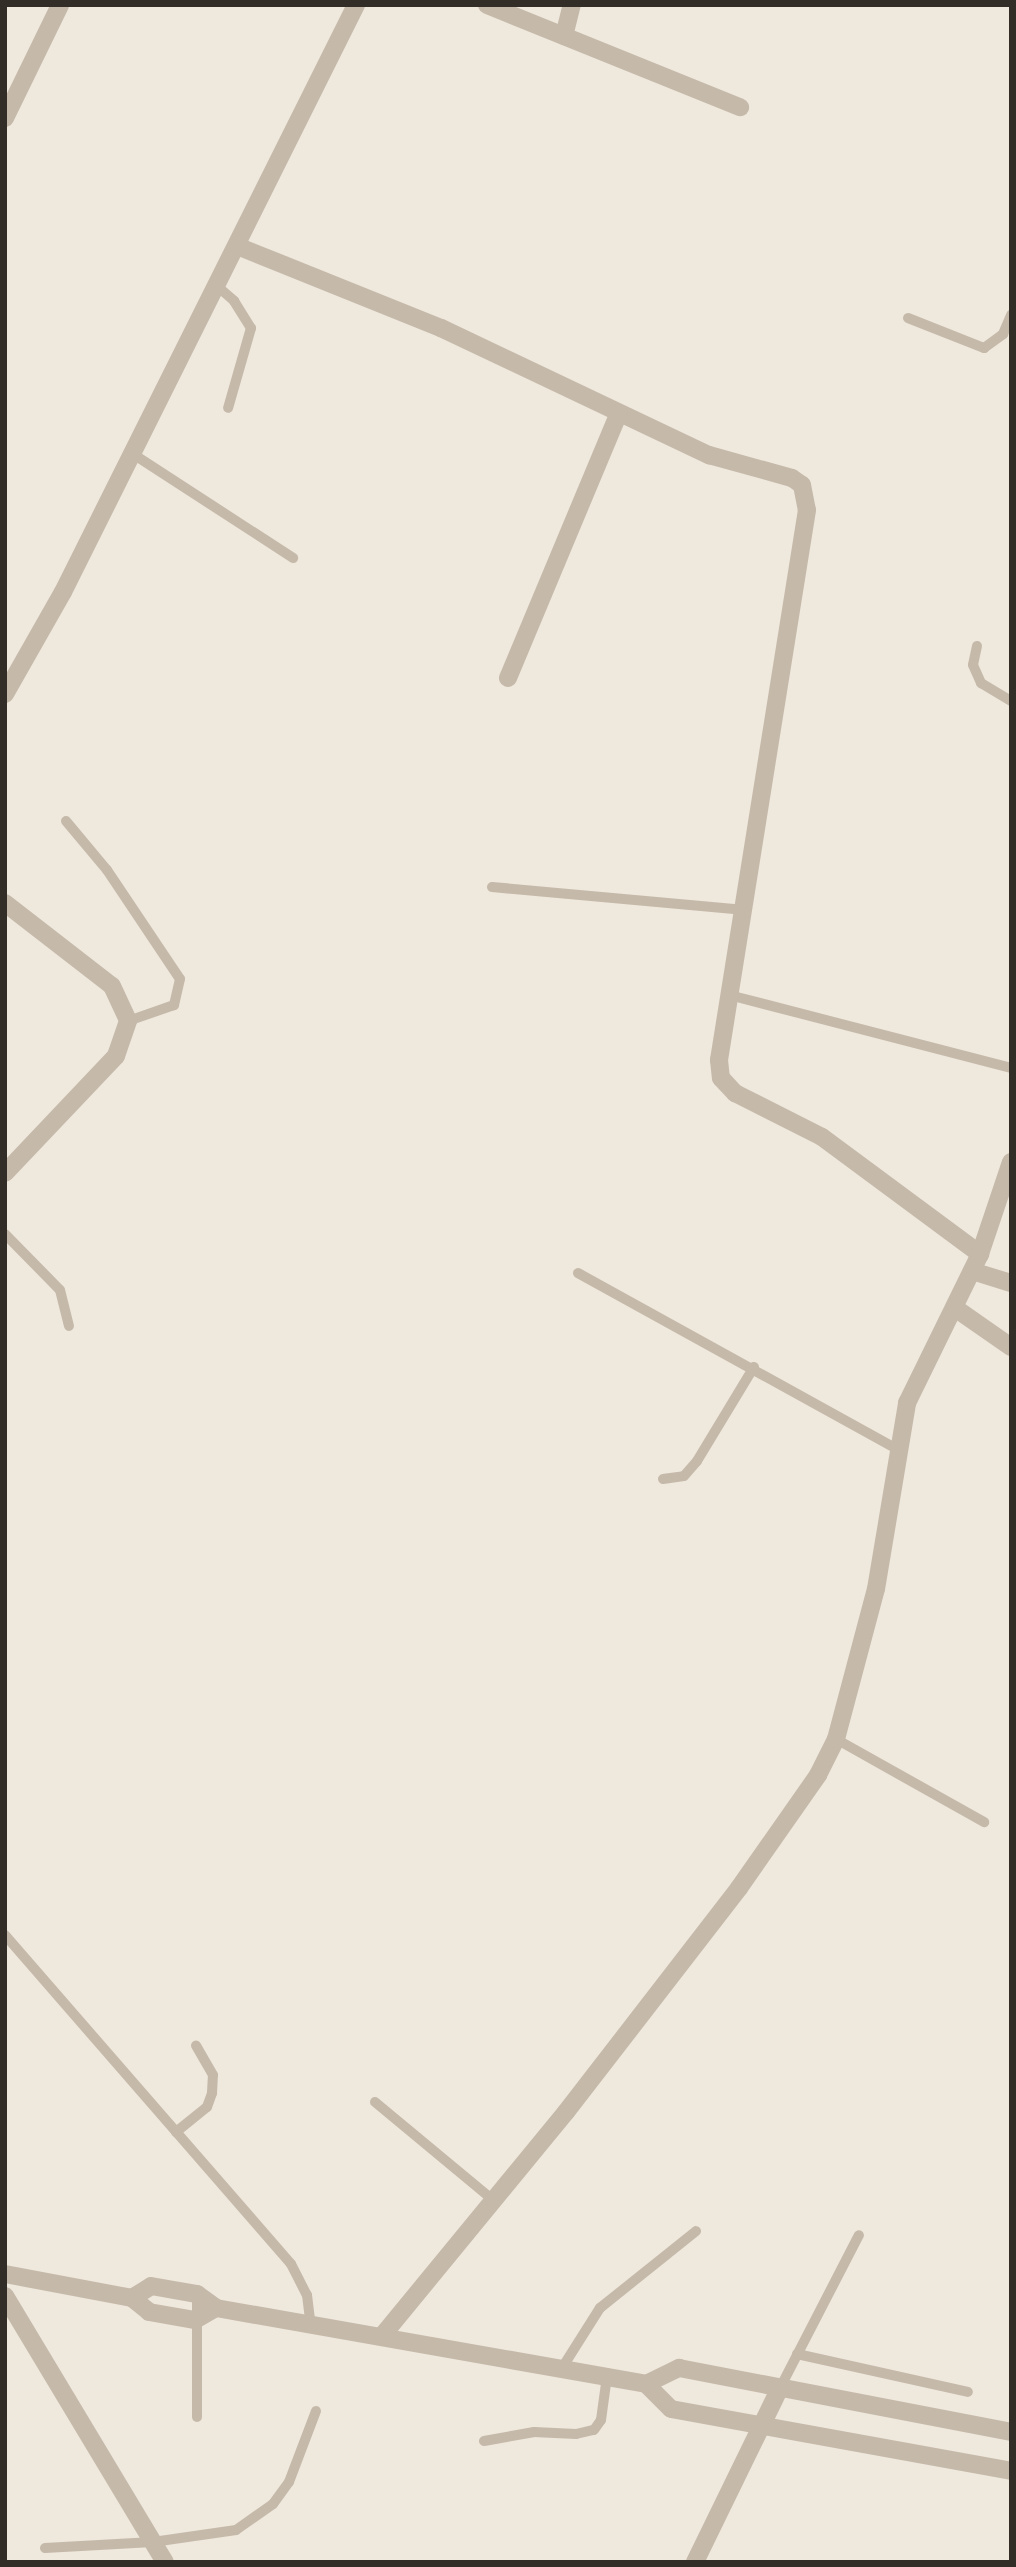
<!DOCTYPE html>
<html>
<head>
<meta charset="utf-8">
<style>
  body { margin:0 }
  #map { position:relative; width:1016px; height:2567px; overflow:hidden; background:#efe8dc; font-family:Cabin,sans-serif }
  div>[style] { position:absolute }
  .service>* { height:10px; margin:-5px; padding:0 5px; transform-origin:5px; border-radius:5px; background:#c5b9aa }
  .minor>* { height:18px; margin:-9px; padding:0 9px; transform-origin:9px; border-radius:9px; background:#c5b9aa }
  span { translate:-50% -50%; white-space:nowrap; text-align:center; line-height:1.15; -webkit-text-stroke:5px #f7f1e8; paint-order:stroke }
  .frame { position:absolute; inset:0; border:7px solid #332d28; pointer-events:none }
</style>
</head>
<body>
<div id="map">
  <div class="service">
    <div style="left:217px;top:286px;width:23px;rotate:41deg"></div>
    <div style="left:234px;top:301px;width:32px;rotate:58deg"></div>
    <div style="left:251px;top:328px;width:83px;rotate:106deg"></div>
    <div style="left:908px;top:318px;width:82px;rotate:21.5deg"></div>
    <div style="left:984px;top:348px;width:24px;rotate:-36deg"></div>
    <div style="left:1003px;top:334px;width:21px;rotate:-67deg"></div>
    <div style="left:133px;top:454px;width:191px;rotate:33deg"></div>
    <div style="left:977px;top:646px;width:19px;rotate:102deg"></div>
    <div style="left:973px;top:665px;width:20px;rotate:66deg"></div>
    <div style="left:981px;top:683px;width:35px;rotate:31deg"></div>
    <div style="left:66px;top:821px;width:64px;rotate:50.1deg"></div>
    <div style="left:107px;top:870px;width:131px;rotate:56.2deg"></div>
    <div style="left:180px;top:979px;width:27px;rotate:103deg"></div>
    <div style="left:174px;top:1005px;width:49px;rotate:160.8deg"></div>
    <div style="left:492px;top:887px;width:254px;rotate:5.2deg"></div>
    <div style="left:733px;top:996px;width:287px;rotate:14.5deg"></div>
    <div style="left:5px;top:1234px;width:78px;rotate:45.5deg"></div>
    <div style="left:60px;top:1290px;width:37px;rotate:76deg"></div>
    <div style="left:578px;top:1273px;width:364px;rotate:28.9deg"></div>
    <div style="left:663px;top:1479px;width:21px;rotate:-8deg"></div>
    <div style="left:684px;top:1476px;width:20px;rotate:-49deg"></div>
    <div style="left:697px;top:1461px;width:110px;rotate:-58.8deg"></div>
    <div style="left:836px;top:1739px;width:170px;rotate:29.3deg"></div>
    <div style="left:5px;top:1935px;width:436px;rotate:49deg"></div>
    <div style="left:291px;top:2264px;width:35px;rotate:63deg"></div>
    <div style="left:307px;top:2295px;width:31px;rotate:83deg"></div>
    <div style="left:375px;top:2102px;width:153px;rotate:39.7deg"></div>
    <div style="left:176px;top:2132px;width:40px;rotate:-39deg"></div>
    <div style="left:207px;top:2107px;width:15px;rotate:-70deg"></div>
    <div style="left:212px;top:2093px;width:18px;rotate:-87deg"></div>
    <div style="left:213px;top:2075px;width:34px;rotate:-120deg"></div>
    <div style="left:797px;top:2354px;width:175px;rotate:12.5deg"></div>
    <div style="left:562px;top:2368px;width:71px;rotate:-57.7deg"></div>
    <div style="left:600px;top:2308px;width:123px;rotate:-38.7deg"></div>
    <div style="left:780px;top:2388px;width:172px;rotate:-62.7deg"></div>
    <div style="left:197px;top:2417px;width:123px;rotate:-90deg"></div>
    <div style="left:484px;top:2441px;width:51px;rotate:-10.2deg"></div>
    <div style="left:534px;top:2432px;width:42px;rotate:2.7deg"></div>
    <div style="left:576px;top:2434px;width:18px;rotate:-13deg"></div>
    <div style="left:594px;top:2430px;width:12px;rotate:-55deg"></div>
    <div style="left:601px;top:2420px;width:44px;rotate:-82.2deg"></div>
    <div style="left:45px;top:2548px;width:108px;rotate:-3.2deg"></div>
    <div style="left:153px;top:2542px;width:84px;rotate:-8.2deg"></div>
    <div style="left:236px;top:2530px;width:45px;rotate:-35.1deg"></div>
    <div style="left:273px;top:2504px;width:27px;rotate:-54deg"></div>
    <div style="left:289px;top:2482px;width:76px;rotate:-69.2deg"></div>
  </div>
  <div class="minor">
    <div style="left:487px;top:5px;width:273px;rotate:22deg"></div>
    <div style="left:564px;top:36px;width:32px;rotate:-76deg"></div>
    <div style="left:5px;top:118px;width:126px;rotate:-64deg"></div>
    <div style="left:237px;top:246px;width:220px;rotate:21.9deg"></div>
    <div style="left:441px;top:328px;width:297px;rotate:25.4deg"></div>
    <div style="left:709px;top:455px;width:86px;rotate:15.5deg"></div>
    <div style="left:792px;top:478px;width:12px;rotate:35deg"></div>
    <div style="left:802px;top:485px;width:25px;rotate:79deg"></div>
    <div style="left:807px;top:510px;width:557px;rotate:99.09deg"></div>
    <div style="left:719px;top:1060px;width:18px;rotate:84deg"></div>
    <div style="left:721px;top:1078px;width:21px;rotate:47deg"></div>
    <div style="left:735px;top:1093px;width:97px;rotate:26.8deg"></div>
    <div style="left:822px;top:1137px;width:197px;rotate:36.5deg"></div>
    <div style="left:508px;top:678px;width:287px;rotate:-67.3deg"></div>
    <div style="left:5px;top:694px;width:117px;rotate:-60.4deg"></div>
    <div style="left:63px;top:592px;width:656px;rotate:-63.47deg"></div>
    <div style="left:5px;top:903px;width:135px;rotate:37.8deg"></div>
    <div style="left:112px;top:986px;width:38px;rotate:65deg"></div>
    <div style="left:128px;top:1021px;width:37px;rotate:109deg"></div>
    <div style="left:116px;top:1056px;width:161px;rotate:133.5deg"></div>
    <div style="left:972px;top:1271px;width:41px;rotate:17.1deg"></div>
    <div style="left:955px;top:1308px;width:68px;rotate:34.9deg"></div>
    <div style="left:5px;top:2274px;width:129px;rotate:10.7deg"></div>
    <div style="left:132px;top:2298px;width:22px;rotate:39deg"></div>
    <div style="left:149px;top:2312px;width:47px;rotate:9.9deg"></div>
    <div style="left:195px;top:2320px;width:24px;rotate:-30deg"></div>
    <div style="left:5px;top:2296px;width:310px;rotate:59deg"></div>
    <div style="left:132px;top:2298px;width:22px;rotate:-32deg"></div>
    <div style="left:151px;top:2286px;width:47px;rotate:9.9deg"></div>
    <div style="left:197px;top:2294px;width:24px;rotate:36deg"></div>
    <div style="left:216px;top:2308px;width:437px;rotate:10deg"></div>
    <div style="left:646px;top:2384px;width:35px;rotate:45deg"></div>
    <div style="left:671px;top:2409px;width:346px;rotate:10.3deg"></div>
    <div style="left:382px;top:2336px;width:290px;rotate:-50.6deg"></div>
    <div style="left:566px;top:2112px;width:283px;rotate:-52.3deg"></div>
    <div style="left:739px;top:1888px;width:138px;rotate:-55deg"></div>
    <div style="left:818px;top:1775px;width:40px;rotate:-63.4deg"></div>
    <div style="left:836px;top:1739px;width:155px;rotate:-75.1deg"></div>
    <div style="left:876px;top:1589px;width:189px;rotate:-80.5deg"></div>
    <div style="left:907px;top:1403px;width:166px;rotate:-63.9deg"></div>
    <div style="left:980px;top:1254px;width:97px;rotate:-71.4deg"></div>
    <div style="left:646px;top:2384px;width:37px;rotate:-26deg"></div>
    <div style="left:679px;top:2368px;width:338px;rotate:10.9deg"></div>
    <div style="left:695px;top:2562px;width:194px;rotate:-64deg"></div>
  </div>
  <div class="frame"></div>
</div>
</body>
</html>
